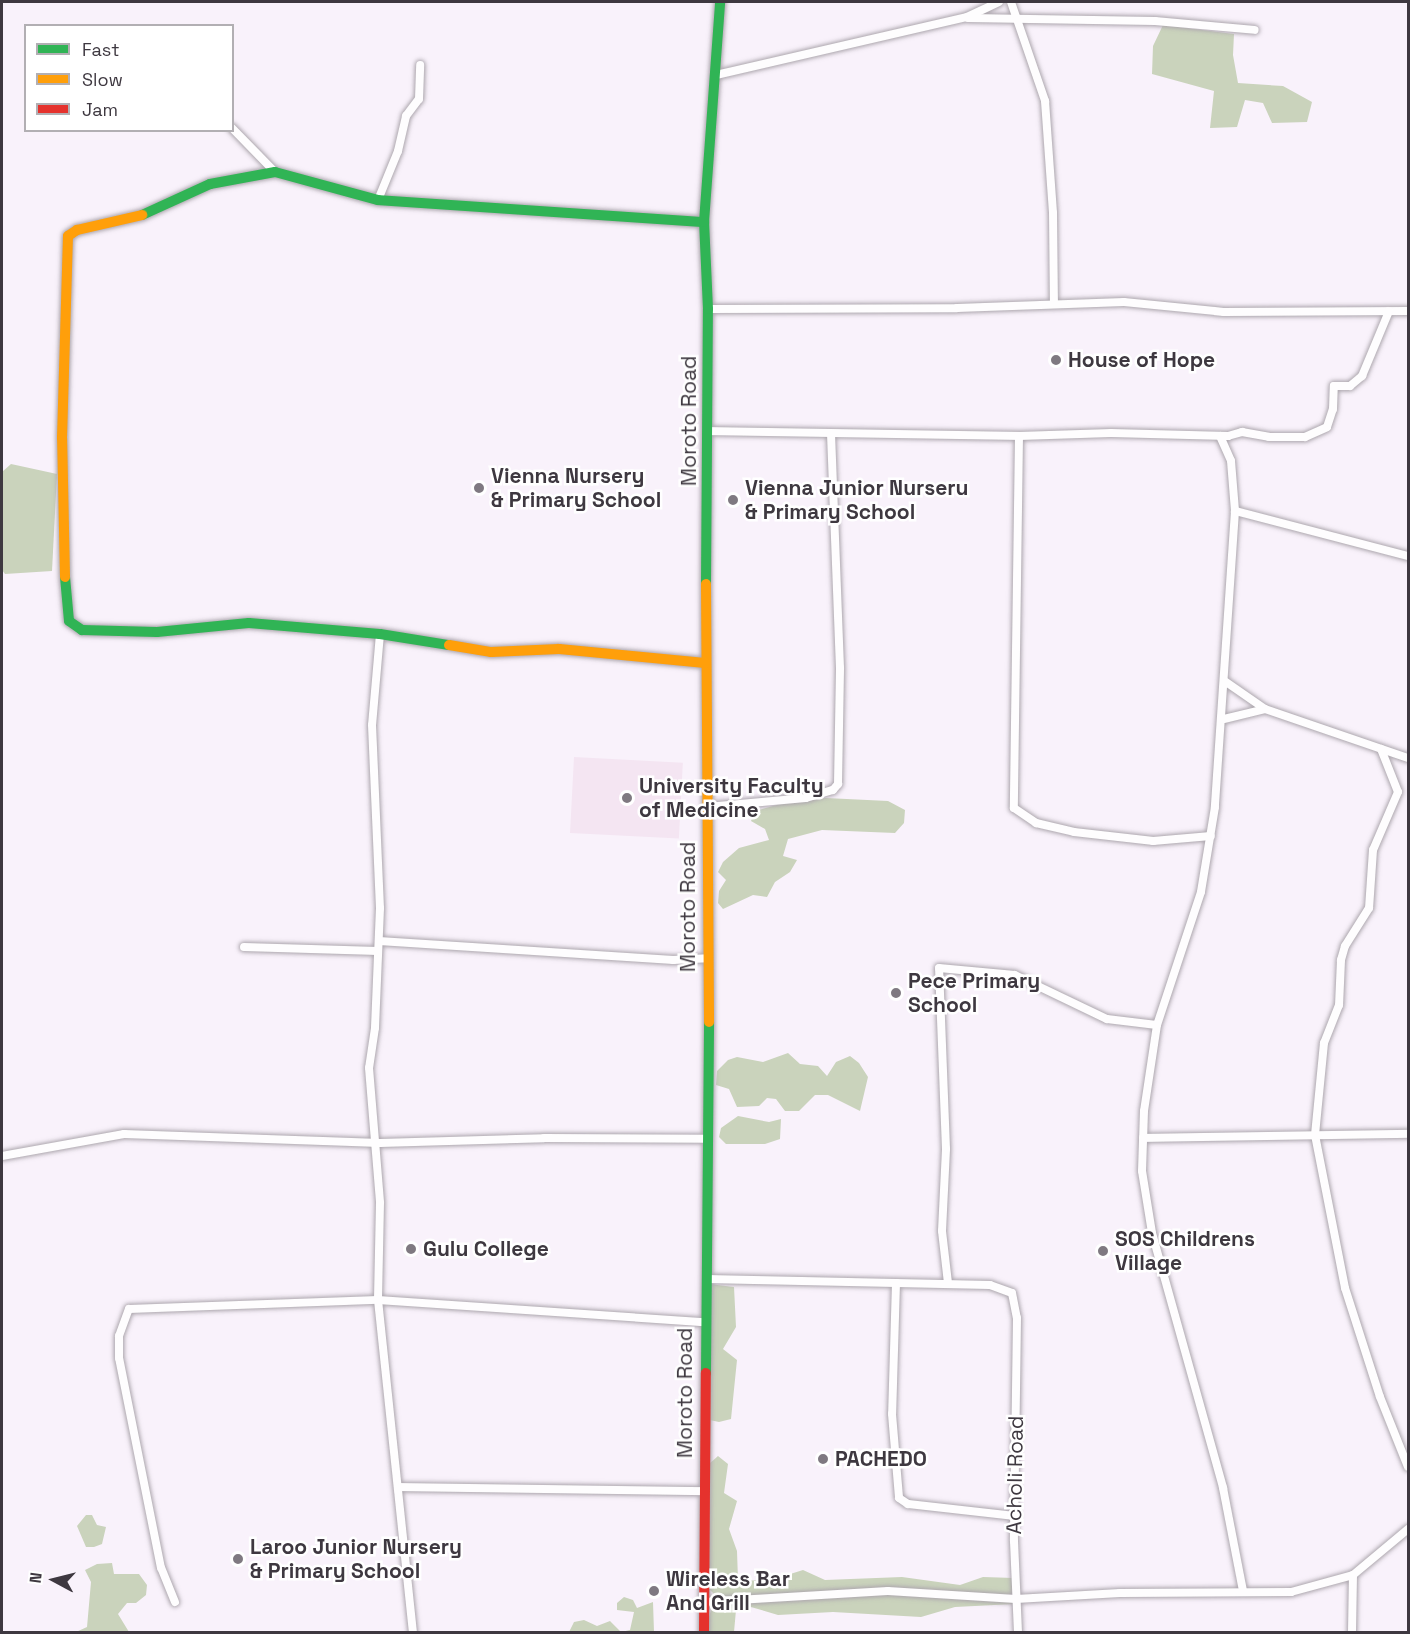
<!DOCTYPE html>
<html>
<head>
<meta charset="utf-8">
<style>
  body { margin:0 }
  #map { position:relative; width:1410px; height:1634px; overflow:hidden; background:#f9f2fb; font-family:"Space Grotesk",sans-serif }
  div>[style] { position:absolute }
  .education>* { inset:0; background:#f4e5f2; transform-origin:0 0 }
  .forest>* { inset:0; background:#cad3bc }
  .roads { filter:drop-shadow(0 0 2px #ada7ae) drop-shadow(0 0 2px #ada7ae) }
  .street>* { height:8px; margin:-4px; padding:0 4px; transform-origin:4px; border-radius:4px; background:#fefdfe }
  .fast>* { height:10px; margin:-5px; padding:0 5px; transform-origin:5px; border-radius:5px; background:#30b455 }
  .slow>* { height:10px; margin:-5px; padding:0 5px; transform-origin:5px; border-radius:5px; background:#ff9f0a }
  .jam>* { height:10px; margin:-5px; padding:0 5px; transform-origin:5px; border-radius:5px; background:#e5322d }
  .dots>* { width:16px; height:16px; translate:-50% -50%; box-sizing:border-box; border:3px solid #fff; border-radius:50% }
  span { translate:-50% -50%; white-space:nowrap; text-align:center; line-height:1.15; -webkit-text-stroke:5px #fff; paint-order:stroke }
  .poi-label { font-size:21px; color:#3e3840; font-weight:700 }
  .left { translate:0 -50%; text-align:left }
  .street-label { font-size:21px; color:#3e3840 }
  .frame { position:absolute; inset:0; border:3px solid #3e3840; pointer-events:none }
  .legend { position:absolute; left:24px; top:24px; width:210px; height:108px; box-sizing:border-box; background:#fff; border:2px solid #b2afb3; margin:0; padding:8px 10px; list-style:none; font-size:18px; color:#3e3840 }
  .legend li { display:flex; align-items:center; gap:12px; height:30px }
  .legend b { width:30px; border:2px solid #b2afb3 }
  .north { position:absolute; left:24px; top:1550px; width:60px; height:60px; -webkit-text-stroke:4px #fff; paint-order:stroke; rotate:277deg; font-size:16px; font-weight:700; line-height:24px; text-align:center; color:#3e3840 }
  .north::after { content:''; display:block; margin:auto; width:21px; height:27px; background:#3e3840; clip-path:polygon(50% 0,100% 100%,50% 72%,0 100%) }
</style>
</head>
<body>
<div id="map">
  <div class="education">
    <div style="left:574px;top:757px;width:109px;height:76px;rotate:3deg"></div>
  </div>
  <div class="forest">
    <div style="clip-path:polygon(1163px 25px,1234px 34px,1233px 55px,1238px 83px,1283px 86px,1312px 102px,1307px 122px,1272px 123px,1263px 103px,1245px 100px,1237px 127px,1210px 128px,1214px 91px,1152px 74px,1153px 46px)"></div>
    <div style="clip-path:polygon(11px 464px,57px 474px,52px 571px,5px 574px,2px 570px,2px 472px)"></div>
    <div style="clip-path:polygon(826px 798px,888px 801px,905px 810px,904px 823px,895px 833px,822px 830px,788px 839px,783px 856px,797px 860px,790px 872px,775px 882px,767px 897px,753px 895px,723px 909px,718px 903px,719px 891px,726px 880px,718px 872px,723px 862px,739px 848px,769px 840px,765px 829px,751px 821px,755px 811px,788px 802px)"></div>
    <div style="clip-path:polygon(788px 1053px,800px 1064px,818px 1066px,827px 1076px,836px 1062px,850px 1056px,859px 1063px,868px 1077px,860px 1111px,828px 1095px,815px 1095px,799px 1111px,785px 1111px,776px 1099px,767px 1098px,759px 1106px,737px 1107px,729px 1089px,716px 1085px,717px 1071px,728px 1060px,737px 1057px,763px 1062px)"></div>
    <div style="clip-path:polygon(738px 1116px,769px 1122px,781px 1119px,780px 1139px,765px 1144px,726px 1144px,719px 1137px,721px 1128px)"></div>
    <div style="clip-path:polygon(709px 1284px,734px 1287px,736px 1327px,723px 1349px,737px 1360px,731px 1419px,719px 1422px,705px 1419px)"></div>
    <div style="clip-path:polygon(718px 1456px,728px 1464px,724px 1493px,737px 1501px,729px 1529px,737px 1551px,738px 1580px,768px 1581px,803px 1570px,825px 1580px,902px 1577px,960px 1585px,983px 1577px,1014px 1578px,1014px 1604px,955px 1607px,921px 1617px,833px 1612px,778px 1615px,751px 1607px,736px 1610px,734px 1632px,705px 1632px,715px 1595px,707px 1587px,709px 1464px)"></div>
    <div style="clip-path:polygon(86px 1515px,92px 1515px,97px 1525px,106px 1527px,102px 1544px,94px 1547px,86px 1547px,77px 1526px)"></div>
    <div style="clip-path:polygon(112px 1563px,114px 1574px,139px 1574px,147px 1585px,146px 1595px,136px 1603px,127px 1603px,118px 1614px,129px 1632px,76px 1632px,87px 1627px,91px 1582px,85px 1570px,97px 1564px)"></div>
    <div style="clip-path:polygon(624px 1597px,633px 1600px,637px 1608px,653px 1602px,654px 1632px,569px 1632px,574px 1622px,584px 1620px,597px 1626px,610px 1621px,621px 1632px,630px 1630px,634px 1612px,617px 1610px,617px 1603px)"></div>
  </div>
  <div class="roads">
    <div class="street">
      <div style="left:1011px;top:2px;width:105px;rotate:71deg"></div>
      <div style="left:1045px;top:101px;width:112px;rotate:85.9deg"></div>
      <div style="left:1053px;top:213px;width:89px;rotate:89.4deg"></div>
      <div style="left:968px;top:18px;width:187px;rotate:0.9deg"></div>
      <div style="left:1155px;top:21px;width:100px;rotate:5.1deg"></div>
      <div style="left:716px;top:75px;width:258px;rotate:-13deg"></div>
      <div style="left:967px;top:17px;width:35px;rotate:-25deg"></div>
      <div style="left:232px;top:128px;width:62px;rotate:45.7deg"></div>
      <div style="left:378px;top:200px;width:53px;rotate:-67.8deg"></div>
      <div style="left:398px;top:151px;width:36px;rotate:-77deg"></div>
      <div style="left:406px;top:116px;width:21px;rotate:-53deg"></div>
      <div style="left:419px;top:99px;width:34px;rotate:-88deg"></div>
      <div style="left:708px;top:309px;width:249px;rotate:-0.2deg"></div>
      <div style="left:957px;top:308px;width:167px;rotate:-2.1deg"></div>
      <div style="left:1124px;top:302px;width:100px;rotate:5.7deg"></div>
      <div style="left:1224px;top:312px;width:184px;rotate:-0.3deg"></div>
      <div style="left:708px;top:431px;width:311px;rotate:0.9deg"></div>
      <div style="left:1019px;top:436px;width:372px;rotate:90.8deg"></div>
      <div style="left:1014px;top:808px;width:27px;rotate:34deg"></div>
      <div style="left:1036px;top:823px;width:39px;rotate:13deg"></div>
      <div style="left:1074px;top:832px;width:80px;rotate:6.5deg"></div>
      <div style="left:1153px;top:841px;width:58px;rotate:-4.9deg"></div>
      <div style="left:1019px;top:436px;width:92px;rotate:-1.9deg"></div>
      <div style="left:1111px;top:433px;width:117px;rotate:1.5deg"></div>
      <div style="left:1228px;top:436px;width:15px;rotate:-16deg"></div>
      <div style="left:1242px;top:432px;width:27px;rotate:10deg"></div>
      <div style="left:1269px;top:437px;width:36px"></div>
      <div style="left:1305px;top:437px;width:24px;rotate:-24deg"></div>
      <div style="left:1327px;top:427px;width:19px;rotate:-72deg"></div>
      <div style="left:1333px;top:409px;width:23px;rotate:-88deg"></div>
      <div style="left:1334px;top:386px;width:16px"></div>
      <div style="left:1350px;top:386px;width:16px;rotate:-40deg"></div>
      <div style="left:1362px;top:376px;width:70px;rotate:-67.4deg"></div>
      <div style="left:1220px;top:436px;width:27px;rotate:66deg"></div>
      <div style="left:1231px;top:461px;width:50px;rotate:85.4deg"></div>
      <div style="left:1235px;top:511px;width:297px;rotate:93.9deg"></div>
      <div style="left:1215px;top:807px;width:86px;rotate:99.4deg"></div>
      <div style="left:1201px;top:892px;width:140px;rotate:108.3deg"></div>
      <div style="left:1157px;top:1025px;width:87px;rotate:98.6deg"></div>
      <div style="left:1144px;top:1111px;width:60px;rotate:91.9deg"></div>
      <div style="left:1142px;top:1171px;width:63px;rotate:80.8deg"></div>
      <div style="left:1152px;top:1233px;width:265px;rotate:74.4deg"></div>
      <div style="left:1223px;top:1488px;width:105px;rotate:79deg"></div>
      <div style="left:1235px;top:511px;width:179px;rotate:14.6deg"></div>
      <div style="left:380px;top:634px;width:91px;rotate:95deg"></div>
      <div style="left:372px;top:725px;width:183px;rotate:87.5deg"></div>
      <div style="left:380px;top:908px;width:120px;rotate:92.4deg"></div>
      <div style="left:375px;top:1028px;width:40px;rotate:98.5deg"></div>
      <div style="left:369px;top:1068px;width:135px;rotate:85.3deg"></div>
      <div style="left:380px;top:1203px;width:97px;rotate:91.2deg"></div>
      <div style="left:378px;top:1300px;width:334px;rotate:84deg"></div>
      <div style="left:1226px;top:682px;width:47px;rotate:34.7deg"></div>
      <div style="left:1265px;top:709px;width:151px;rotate:18.9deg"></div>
      <div style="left:1224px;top:719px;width:42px;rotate:-13.7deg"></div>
      <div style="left:1381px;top:749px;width:46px;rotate:68.4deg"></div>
      <div style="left:1398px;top:792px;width:63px;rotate:113.3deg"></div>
      <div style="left:1373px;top:850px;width:58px;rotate:93.9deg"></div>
      <div style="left:1369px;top:908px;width:45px;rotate:122.3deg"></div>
      <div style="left:1345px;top:946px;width:15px;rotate:106deg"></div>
      <div style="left:1341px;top:960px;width:45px;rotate:92.5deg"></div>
      <div style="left:1339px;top:1005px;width:41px;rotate:111.5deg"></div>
      <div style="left:1324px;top:1043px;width:92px;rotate:95.6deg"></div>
      <div style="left:1315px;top:1135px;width:156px;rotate:78.9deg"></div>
      <div style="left:1345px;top:1288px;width:114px;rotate:72.2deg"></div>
      <div style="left:1380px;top:1397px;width:75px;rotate:68.2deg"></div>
      <div style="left:707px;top:807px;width:99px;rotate:-5.2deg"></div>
      <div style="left:806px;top:798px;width:28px;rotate:-17deg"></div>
      <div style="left:833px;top:790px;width:8px;rotate:-50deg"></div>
      <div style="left:838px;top:784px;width:116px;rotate:-89deg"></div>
      <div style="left:840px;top:668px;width:233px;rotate:-92.2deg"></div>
      <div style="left:379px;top:941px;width:295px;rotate:3.7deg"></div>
      <div style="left:673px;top:960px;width:34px;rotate:-3deg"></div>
      <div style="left:244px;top:947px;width:134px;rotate:1.7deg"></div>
      <div style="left:1143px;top:1138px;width:265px;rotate:-0.9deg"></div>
      <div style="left:2px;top:1156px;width:124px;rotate:-10.2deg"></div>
      <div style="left:124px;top:1134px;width:256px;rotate:2deg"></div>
      <div style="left:380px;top:1143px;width:164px;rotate:-1.7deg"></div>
      <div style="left:544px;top:1138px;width:164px;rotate:0.3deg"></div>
      <div style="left:707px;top:1279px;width:283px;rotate:1.2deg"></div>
      <div style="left:990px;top:1285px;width:23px;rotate:20deg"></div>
      <div style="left:1012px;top:1293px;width:25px;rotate:79deg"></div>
      <div style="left:1017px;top:1318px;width:223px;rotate:90.8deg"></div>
      <div style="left:1014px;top:1541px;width:91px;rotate:87.5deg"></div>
      <div style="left:896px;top:1283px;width:131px;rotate:91.7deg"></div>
      <div style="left:892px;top:1414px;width:84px;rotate:85.2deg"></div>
      <div style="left:899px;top:1498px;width:11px;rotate:34deg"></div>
      <div style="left:908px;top:1504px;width:108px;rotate:6.4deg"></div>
      <div style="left:948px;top:1283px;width:52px;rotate:-96.6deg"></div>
      <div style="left:942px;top:1231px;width:82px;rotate:-87.2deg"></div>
      <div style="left:946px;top:1149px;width:181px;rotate:-92.2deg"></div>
      <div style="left:939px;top:968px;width:76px;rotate:5.3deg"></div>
      <div style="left:1015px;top:975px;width:102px;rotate:25.6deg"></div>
      <div style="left:1107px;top:1019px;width:50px;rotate:6.8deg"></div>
      <div style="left:400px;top:1487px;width:305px;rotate:0.8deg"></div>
      <div style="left:175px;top:1602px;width:37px;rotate:-112deg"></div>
      <div style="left:161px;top:1568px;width:214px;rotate:-101.3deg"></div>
      <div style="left:119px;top:1358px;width:22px;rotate:-90deg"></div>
      <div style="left:119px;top:1336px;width:29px;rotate:-70deg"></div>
      <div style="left:129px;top:1309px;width:249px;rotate:-2.1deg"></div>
      <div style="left:378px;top:1300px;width:327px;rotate:3.9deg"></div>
      <div style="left:704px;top:1602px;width:184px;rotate:-3.4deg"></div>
      <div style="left:888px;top:1591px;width:128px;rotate:3.6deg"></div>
      <div style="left:1016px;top:1599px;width:104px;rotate:-3.3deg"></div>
      <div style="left:1120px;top:1593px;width:171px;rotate:-0.3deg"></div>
      <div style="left:1291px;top:1592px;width:64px;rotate:-15.3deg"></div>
      <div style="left:1353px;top:1575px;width:72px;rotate:-39.9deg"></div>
      <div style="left:1352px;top:1632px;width:57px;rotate:-89deg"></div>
    </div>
    <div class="fast">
      <div style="left:142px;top:215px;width:75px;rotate:-24.5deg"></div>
      <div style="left:210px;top:184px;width:66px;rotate:-10.5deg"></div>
      <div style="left:275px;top:172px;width:107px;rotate:15.2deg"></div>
      <div style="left:378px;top:200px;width:327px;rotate:3.9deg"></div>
      <div style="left:65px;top:577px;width:44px;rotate:84.8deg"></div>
      <div style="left:69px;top:621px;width:16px;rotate:35deg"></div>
      <div style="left:82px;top:630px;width:75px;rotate:1.5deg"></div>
      <div style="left:157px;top:632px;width:92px;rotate:-5.6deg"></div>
      <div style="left:249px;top:623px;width:131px;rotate:4.8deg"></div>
      <div style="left:380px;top:634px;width:70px;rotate:9.1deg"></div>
      <div style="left:706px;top:584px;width:275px;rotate:-89.6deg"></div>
      <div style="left:708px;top:309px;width:87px;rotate:-92.6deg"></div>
      <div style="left:704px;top:222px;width:221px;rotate:-85.8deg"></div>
      <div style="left:706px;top:1373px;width:351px;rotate:-89.5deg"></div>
    </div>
    <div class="slow">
      <div style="left:65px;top:577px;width:139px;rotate:-91.2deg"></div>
      <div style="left:62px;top:438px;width:202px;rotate:-88.3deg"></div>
      <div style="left:68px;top:236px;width:11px;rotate:-34deg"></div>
      <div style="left:77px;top:230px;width:67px;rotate:-13deg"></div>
      <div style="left:706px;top:584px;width:438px;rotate:89.6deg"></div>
      <div style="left:449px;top:645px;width:43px;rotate:9.5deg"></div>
      <div style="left:491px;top:652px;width:68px;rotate:-2.5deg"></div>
      <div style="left:559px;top:649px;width:147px;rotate:5.5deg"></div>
    </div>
    <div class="jam">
      <div style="left:704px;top:1632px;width:259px;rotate:-89.6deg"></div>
    </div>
  </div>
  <div class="dots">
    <div style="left:1056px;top:360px;background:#7f7981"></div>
    <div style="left:479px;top:488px;background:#7f7981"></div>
    <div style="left:733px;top:500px;background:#7f7981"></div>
    <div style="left:627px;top:798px;background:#7f7981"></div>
    <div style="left:896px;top:993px;background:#7f7981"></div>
    <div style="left:411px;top:1249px;background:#7f7981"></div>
    <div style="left:1103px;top:1251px;background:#7f7981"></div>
    <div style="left:823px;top:1459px;background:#7f7981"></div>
    <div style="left:238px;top:1559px;background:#7f7981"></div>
    <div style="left:654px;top:1591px;background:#7f7981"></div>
  </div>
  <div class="poi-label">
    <span class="left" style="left:1068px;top:360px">House of Hope</span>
    <span class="left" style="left:491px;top:488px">Vienna Nursery<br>&amp; Primary School</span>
    <span class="left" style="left:745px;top:500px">Vienna Junior Nurseru<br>&amp; Primary School</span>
    <span class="left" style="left:639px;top:798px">University Faculty<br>of Medicine</span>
    <span class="left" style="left:908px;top:993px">Pece Primary<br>School</span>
    <span class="left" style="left:1115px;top:1251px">SOS Childrens<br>Village</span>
    <span class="left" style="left:423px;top:1249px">Gulu College</span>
    <span class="left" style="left:835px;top:1459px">PACHEDO</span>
    <span class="left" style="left:250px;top:1559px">Laroo Junior Nursery<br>&amp; Primary School</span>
    <span class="left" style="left:666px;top:1591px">Wireless Bar<br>And Grill</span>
  </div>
  <div class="street-label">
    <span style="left:689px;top:421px;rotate:-90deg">Moroto Road</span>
    <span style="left:688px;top:907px;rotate:-90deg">Moroto Road</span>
    <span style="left:685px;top:1393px;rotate:-90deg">Moroto Road</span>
    <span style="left:1015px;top:1475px;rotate:-89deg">Acholi Road</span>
  </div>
  <div class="frame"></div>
  <ul class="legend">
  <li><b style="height:8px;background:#30b455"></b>Fast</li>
  <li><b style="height:8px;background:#ff9f0a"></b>Slow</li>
  <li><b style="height:8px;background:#e5322d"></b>Jam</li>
  </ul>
  <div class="north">N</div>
</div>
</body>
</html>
